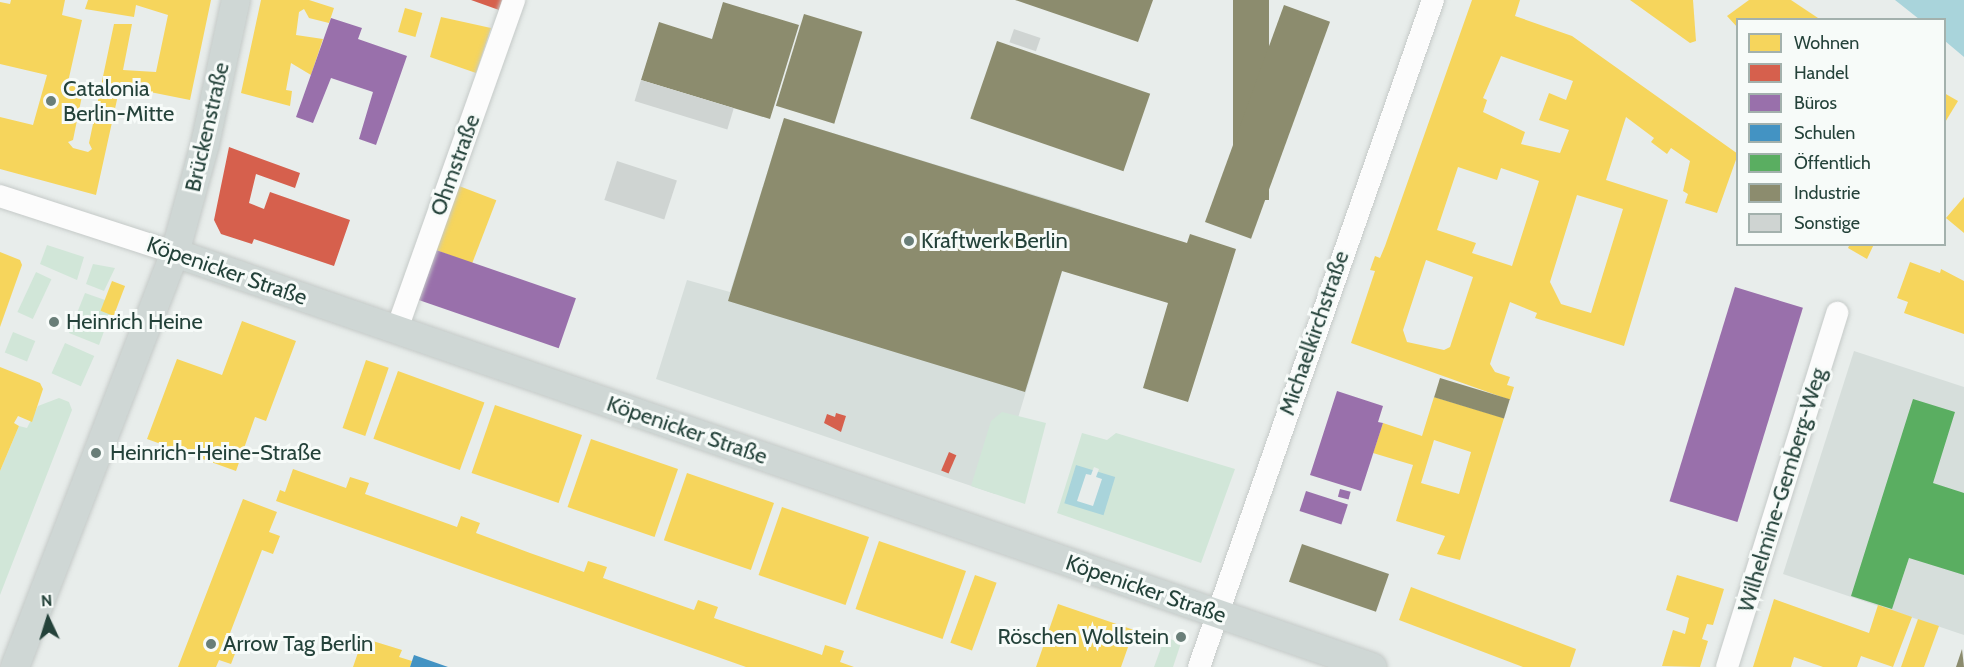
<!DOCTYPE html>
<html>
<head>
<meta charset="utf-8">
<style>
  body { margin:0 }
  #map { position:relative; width:1964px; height:667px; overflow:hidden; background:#e8edeb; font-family:Cabin,sans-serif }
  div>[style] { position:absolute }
  .built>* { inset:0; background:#d6dedb }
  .green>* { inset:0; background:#d1e6d8; transform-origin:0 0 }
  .water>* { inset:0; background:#a9d4db; transform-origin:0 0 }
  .pier>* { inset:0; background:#e8edeb }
  .homes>* { inset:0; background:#f6d55c; transform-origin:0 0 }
  .shops>* { inset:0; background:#d6604d; transform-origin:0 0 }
  .offices>* { inset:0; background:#9970ab; transform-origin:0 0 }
  .schools>* { inset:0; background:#4393c3 }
  .public>* { inset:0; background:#5aae61 }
  .industry>* { inset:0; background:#8c8c6e; transform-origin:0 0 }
  .building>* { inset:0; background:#cfd4d2; transform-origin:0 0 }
  .roads { filter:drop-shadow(0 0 2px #c5cac8) drop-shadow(0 0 2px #c5cac8) }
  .minor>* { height:22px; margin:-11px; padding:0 11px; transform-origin:11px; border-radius:11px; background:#fcfcfc }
  .major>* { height:28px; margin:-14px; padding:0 14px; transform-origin:14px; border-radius:14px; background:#cfd7d5 }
  .dots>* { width:16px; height:16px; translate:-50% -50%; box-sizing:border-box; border:3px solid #f7fbf9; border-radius:50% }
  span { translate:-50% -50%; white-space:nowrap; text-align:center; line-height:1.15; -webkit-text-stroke:6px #f7fbf9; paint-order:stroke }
  .poi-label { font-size:22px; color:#24423a }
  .left { translate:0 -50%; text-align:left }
  .right { translate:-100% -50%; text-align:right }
  .street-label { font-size:22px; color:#24423a }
  .legend { position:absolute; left:1736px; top:18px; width:210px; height:228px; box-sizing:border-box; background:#f7fbf9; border:2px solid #a3b1ad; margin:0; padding:8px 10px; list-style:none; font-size:18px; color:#24423a }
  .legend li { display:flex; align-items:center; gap:12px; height:30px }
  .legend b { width:30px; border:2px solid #a3b1ad }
  .north { position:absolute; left:18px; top:589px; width:60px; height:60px; -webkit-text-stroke:4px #f7fbf9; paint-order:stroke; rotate:356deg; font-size:16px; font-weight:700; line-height:24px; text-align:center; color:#24423a }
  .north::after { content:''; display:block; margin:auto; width:21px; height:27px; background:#24423a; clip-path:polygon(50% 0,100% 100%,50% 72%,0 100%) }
</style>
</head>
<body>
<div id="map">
  <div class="built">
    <div style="clip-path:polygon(784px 118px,1081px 209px,995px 494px,656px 379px,687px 280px,730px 292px)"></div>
    <div style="clip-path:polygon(1854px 351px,1964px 387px,1964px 635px,1783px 574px)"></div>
  </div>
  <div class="green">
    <div style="clip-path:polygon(47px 245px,84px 257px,77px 280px,40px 264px)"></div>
    <div style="clip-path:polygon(93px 264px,115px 268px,104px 291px,86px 284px)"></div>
    <div style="left:36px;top:272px;width:17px;height:44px;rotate:25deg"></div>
    <div style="clip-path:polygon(85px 293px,105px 300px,110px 315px,99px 345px,69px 333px)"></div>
    <div style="left:13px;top:332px;width:24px;height:22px;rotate:22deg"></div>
    <div style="left:65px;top:343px;width:32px;height:33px;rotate:24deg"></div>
    <div style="clip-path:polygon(59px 398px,69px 402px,72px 410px,0 595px,0 471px,19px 426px,27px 428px,38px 406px)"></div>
    <div style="clip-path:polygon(1002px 412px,1046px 423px,1025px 504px,971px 486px,991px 421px)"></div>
    <div style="clip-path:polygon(1082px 433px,1107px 440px,1116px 433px,1235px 469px,1201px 563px,1057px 513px)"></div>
    <div style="clip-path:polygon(1165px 637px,1181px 643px,1173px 667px,1154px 667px)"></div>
  </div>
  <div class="water">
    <div style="clip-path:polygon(1895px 0,1964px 0,1964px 57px,1945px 41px,1944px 20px,1919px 19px)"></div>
    <div style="left:1076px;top:465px;width:41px;height:40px;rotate:17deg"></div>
  </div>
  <div class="pier">
    <div style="clip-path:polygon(1094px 467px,1099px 469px,1096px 477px,1102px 479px,1093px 506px,1077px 501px,1086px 474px,1091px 475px)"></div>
  </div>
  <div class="homes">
    <div style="clip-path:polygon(11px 0,65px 0,62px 15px,82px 20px,68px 82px,84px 86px,73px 140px,68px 142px,73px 148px,88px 152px,92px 149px,89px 143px,114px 24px,132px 24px,123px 70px,156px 72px,168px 15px,136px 5px,134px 17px,85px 9px,88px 0,211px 0,190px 100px,120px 86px,96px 195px,0 169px,0 117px,33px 125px,47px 75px,0 64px,0 2px,10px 4px)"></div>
    <div style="clip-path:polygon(261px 0,309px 0,334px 8px,329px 23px,309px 18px,304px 9px,299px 12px,296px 35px,323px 39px,311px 75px,291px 63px,286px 90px,292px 91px,290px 106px,241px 93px)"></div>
    <div style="clip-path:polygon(evenodd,1472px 0,1520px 0,1515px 16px,1572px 36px,1738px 154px,1717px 213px,1685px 203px,1688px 194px,1683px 191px,1690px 161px,1671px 148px,1667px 154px,1651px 142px,1654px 138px,1626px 117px,1606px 180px,1668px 200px,1624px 346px,1535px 318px,1537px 313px,1510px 302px,1490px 364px,1495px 372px,1510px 377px,1507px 385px,1514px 387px,1510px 400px,1351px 343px,1375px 271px,1370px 270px,1375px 256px,1380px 258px,1385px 246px,1472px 0,1501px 56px,1573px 81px,1566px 100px,1549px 93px,1539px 120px,1569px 130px,1560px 153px,1521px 144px,1525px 132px,1483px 112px,1487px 100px,1483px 98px,1501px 56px,1472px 0,1458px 167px,1497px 180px,1501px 168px,1539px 181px,1512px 266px,1472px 253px,1476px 243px,1437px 230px,1458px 167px,1472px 0,1577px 195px,1623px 209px,1591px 313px,1561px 304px,1550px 282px,1577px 195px,1472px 0,1426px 260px,1473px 277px,1450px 347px,1444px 350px,1407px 342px,1403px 330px,1426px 260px)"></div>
    <div style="clip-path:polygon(1630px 0,1693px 0,1696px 41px,1690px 43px)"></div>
    <div style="clip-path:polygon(1749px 0,1791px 0,1821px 20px,1738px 20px,1738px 28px,1727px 16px)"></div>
    <div style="left:405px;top:8px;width:18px;height:25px;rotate:16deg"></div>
    <div style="clip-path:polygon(441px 17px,491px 28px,476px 73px,430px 57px)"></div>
    <div style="clip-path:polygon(1944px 93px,1958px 101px,1944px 124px)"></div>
    <div style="left:459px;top:186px;width:40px;height:68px;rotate:21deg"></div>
    <div style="clip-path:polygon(1964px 197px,1964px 233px,1946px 218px)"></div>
    <div style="clip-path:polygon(1850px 244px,1874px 244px,1867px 259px,1848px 248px)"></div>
    <div style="clip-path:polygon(0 252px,20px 260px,22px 265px,0 327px)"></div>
    <div style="clip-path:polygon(1910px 262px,1940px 273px,1941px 269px,1964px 281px,1964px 334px,1904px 313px,1908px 302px,1897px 298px)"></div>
    <div style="left:112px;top:281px;width:14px;height:32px;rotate:21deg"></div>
    <div style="clip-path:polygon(242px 321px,296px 341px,266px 421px,255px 417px,236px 471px,147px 439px,177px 359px,222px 375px)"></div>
    <div style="left:366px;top:360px;width:24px;height:72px;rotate:19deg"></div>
    <div style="clip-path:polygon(0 367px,40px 383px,43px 389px,32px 422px,18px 416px,14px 423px,19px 426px,0 471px)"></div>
    <div style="left:398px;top:371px;width:92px;height:72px;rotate:20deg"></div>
    <div style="clip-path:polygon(evenodd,1434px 397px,1504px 418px,1460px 560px,1437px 554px,1445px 536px,1396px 521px,1413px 465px,1373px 453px,1383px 423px,1422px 436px,1434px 397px,1434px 440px,1471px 452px,1459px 494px,1421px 483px,1434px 440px)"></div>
    <div style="left:495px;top:405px;width:92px;height:72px;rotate:19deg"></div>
    <div style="left:591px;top:439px;width:92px;height:72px;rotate:19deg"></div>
    <div style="clip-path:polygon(293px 469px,346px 488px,350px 477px,369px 483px,365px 494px,457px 527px,461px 516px,480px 523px,476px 533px,530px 553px,584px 572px,588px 561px,607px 567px,603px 578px,694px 610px,698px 600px,718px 607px,714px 618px,822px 655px,825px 645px,844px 651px,840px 662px,854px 667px,746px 667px,276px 501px,280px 490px,285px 492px)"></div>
    <div style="left:687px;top:473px;width:92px;height:71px;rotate:19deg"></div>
    <div style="clip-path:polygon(243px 499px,277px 512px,269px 532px,280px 536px,273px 554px,262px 550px,227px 641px,238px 646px,231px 664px,219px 660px,216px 667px,178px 667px)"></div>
    <div style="left:782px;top:507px;width:92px;height:72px;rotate:19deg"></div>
    <div style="left:879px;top:541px;width:92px;height:72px;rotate:19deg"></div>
    <div style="left:975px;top:575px;width:23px;height:72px;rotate:20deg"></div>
    <div style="clip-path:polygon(1677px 575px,1724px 589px,1713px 625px,1707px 624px,1702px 639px,1708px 641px,1700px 667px,1662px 666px,1673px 630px,1685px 634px,1689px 618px,1666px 610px)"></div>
    <div style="clip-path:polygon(1411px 587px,1576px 649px,1570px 667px,1523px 667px,1399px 620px)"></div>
    <div style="clip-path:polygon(1774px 599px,1869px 633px,1878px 605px,1912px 617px,1893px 667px,1861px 656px,1857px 667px,1823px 667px,1794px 657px,1791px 667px,1753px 667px)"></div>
    <div style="clip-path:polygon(1058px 604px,1134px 630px,1121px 667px,1036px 667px)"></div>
    <div style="clip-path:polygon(1918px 619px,1939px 626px,1924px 667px,1901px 667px)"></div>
    <div style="clip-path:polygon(363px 638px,402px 650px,399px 657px,412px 661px,410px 667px,353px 667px)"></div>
  </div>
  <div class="shops">
    <div style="clip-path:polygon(471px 0,502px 0,499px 10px)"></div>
    <div style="clip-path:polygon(229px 147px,300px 173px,295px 188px,256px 174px,249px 203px,264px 209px,270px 192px,350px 220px,334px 266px,254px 239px,252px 244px,221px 234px,214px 220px)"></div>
    <div style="clip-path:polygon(836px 413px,846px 416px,841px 432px,824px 423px,827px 414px,835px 417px)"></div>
    <div style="left:949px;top:452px;width:8px;height:20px;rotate:23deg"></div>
  </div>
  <div class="offices">
    <div style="clip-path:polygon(331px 18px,362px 28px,358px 39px,407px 56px,376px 145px,359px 139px,373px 92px,331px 78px,313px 123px,296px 117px)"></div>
    <div style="left:436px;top:250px;width:148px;height:53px;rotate:19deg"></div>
    <div style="left:1735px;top:287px;width:71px;height:224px;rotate:17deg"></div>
    <div style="clip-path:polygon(1337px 391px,1383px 406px,1378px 422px,1383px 423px,1361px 491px,1310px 475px)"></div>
    <div style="left:1340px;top:489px;width:11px;height:8px;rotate:15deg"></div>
    <div style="left:1306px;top:491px;width:44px;height:21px;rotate:18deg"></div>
  </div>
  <div class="schools">
    <div style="clip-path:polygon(414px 655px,448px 667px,410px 667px)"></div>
  </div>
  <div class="public">
    <div style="clip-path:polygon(1913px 399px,1955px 412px,1933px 483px,1964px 493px,1964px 575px,1909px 558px,1892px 609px,1851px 596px)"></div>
  </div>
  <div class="industry">
    <div style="clip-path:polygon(1015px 0,1153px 0,1138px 42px)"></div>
    <div style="left:1233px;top:0;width:36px;height:200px"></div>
    <div style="clip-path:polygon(723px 2px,799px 25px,770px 119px,641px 80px,659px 22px,712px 39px)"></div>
    <div style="left:1284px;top:5px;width:49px;height:231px;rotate:20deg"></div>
    <div style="left:804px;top:14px;width:61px;height:96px;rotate:17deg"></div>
    <div style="left:997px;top:41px;width:162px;height:82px;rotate:19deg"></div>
    <div style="clip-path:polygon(784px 118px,1187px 243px,1190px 234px,1236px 249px,1188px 402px,1143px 388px,1168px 303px,1062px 271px,1025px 392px,728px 301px)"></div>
    <div style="left:1440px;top:378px;width:73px;height:20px;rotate:17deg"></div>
    <div style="left:1302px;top:544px;width:92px;height:40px;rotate:19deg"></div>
    <div style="clip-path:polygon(1962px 649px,1964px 667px,1956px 667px)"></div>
  </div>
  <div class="building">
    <div style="left:1014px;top:29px;width:28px;height:14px;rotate:19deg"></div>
    <div style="left:641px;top:80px;width:97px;height:22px;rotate:17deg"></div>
    <div style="left:617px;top:161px;width:63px;height:41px;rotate:18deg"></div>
  </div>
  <div class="roads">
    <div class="minor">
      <div style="left:0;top:196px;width:184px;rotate:18deg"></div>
      <div style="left:397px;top:329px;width:349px;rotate:-70.4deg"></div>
      <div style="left:1199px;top:667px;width:707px;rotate:-70.67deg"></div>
      <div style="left:1727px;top:667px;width:371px;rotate:-72.7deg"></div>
    </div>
    <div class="major">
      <div style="left:175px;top:253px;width:1267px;rotate:19.08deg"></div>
      <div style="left:15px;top:667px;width:444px;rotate:-68.9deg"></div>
      <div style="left:175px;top:253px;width:113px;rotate:-74.6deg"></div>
      <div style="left:205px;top:144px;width:147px;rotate:-77.9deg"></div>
    </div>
  </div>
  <div class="dots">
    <div style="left:51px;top:101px;background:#697e78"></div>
    <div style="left:909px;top:241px;background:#697e78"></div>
    <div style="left:54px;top:322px;background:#697e78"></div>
    <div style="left:96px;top:453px;background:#697e78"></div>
    <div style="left:1181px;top:637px;background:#697e78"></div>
    <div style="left:211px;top:644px;background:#697e78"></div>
  </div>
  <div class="poi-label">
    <span class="left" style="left:63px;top:101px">Catalonia<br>Berlin-Mitte</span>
    <span class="left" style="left:921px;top:241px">Kraftwerk Berlin</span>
    <span class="left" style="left:66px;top:322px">Heinrich Heine</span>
    <span class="left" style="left:110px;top:453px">Heinrich-Heine-Straße</span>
    <span class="right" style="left:1169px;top:637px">Röschen Wollstein</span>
    <span class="left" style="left:223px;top:644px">Arrow Tag Berlin</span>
  </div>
  <div class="street-label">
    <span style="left:207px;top:127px;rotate:-77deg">Brückenstraße</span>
    <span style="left:455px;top:165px;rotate:-70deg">Ohmstraße</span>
    <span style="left:227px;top:271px;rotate:19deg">Köpenicker Straße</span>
    <span style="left:1314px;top:333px;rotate:-71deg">Michaelkirchstraße</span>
    <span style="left:687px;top:430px;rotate:19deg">Köpenicker Straße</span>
    <span style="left:1782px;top:490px;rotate:-73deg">Wilhelmine-Gemberg-Weg</span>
    <span style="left:1146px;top:589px;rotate:19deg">Köpenicker Straße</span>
  </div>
  <ul class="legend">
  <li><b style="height:16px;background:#f6d55c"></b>Wohnen</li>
  <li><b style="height:16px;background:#d6604d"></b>Handel</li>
  <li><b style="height:16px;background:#9970ab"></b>Büros</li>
  <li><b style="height:16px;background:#4393c3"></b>Schulen</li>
  <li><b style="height:16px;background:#5aae61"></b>Öffentlich</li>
  <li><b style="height:16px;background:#8c8c6e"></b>Industrie</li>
  <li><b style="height:16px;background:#cfd4d2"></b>Sonstige</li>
  </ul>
  <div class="north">N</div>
</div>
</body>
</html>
